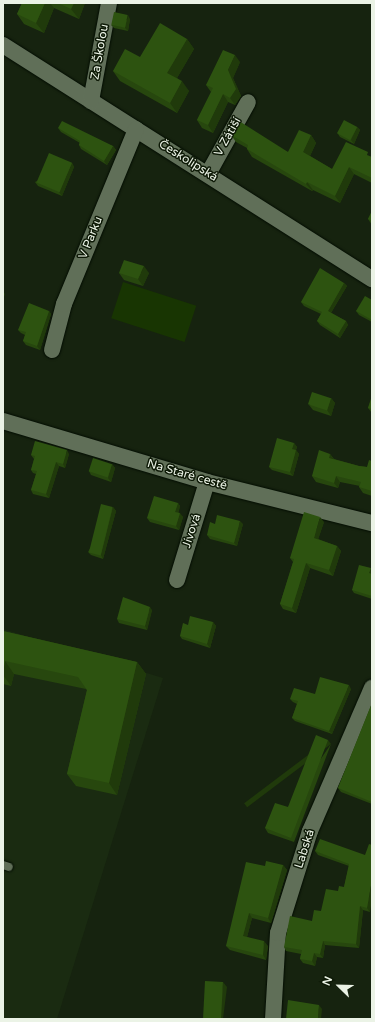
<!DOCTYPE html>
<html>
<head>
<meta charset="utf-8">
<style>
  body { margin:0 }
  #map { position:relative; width:375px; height:1022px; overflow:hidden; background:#16230f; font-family:"Varela Round",sans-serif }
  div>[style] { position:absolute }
  .built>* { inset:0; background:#1a2b11 }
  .green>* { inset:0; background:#183502; transform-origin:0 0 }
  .roads { filter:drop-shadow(0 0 1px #030c00) drop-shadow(0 0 1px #030c00) }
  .lane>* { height:8px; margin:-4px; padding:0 4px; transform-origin:4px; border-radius:4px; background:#606f58 }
  .street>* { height:16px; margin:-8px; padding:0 8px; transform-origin:8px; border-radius:8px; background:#606f58 }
  .wall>* { inset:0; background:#27470e }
  .shaded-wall>* { inset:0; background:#203a0b; transform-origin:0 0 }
  .building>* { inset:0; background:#2d5310; transform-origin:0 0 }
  span { translate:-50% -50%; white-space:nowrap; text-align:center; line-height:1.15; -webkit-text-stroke:3px #0d1906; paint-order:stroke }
  .street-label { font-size:12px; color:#ebf3e6 }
  .frame { position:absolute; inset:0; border:4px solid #ebf3e6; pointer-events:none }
  .north { position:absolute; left:319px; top:966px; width:40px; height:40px; -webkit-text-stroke:3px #0d1906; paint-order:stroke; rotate:293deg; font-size:11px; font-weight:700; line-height:16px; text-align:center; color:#ebf3e6 }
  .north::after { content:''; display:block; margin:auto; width:14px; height:18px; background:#ebf3e6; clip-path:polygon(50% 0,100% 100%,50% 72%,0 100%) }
</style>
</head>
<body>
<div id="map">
  <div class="built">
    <div style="clip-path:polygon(3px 629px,163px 678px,57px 1019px,3px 1019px)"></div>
  </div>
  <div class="green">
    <div style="left:123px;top:282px;width:77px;height:38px;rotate:18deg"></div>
  </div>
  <div class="roads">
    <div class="lane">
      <div style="left:3px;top:865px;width:6px;rotate:18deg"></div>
    </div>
    <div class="street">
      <div style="left:3px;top:45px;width:437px;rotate:32.4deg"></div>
      <div style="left:91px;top:101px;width:100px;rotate:-79.6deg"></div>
      <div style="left:208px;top:174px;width:82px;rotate:-60.9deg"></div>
      <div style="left:52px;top:350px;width:48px;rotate:-75.4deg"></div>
      <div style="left:64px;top:304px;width:189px;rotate:-67.6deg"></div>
      <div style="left:3px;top:421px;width:213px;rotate:16.6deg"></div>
      <div style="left:207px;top:482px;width:170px;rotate:14deg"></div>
      <div style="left:177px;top:580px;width:102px;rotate:-73deg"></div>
      <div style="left:273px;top:1019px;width:86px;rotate:-86.7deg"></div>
      <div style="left:278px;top:933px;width:107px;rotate:-72.6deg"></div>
      <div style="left:310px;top:831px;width:156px;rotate:-66.6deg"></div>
    </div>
  </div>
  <div class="wall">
    <div style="clip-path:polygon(22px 3px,85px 3px,79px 19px,54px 8px,44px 33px,24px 24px,17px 14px)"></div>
    <div style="clip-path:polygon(130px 19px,128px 31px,114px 28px,111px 25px)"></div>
    <div style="clip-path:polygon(187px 39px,194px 49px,177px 78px,189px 91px,177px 113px,120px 81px,113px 71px,140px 57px)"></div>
    <div style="clip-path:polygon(240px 62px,233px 78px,241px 96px,235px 105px,228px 102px,213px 133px,202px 128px,197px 120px,211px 92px,206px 85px)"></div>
    <div style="clip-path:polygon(357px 127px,360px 130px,354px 144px,340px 137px,338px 134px)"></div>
    <div style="clip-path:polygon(58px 128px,113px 146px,116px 150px,107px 165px,81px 149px,79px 145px,80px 143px,61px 132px)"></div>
    <div style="clip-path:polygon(231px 135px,288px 152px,311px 135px,316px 143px,310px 156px,332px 169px,371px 157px,372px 157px,372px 183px,354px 174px,340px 203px,313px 190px,312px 191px,252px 157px,247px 149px,247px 148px,236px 142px)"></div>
    <div style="clip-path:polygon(72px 163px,74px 167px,62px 196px,38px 186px,35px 182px)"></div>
    <div style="clip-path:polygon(372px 211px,372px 225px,368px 219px)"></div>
    <div style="clip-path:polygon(119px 273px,149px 273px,143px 286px,124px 280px)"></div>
    <div style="clip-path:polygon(344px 283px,347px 286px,331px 313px,346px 321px,348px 325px,340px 338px,320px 325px,317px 321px,321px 314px,304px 306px,301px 302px)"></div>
    <div style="clip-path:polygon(372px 300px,372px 322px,359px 315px,356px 311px)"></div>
    <div style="clip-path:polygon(49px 311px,51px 314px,40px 350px,26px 345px,23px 341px,25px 335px,21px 333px,18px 330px)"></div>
    <div style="clip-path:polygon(372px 396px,372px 413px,368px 408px)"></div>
    <div style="clip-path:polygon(331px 398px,335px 403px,331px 416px,313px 410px,309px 405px)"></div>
    <div style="clip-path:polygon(294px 443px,297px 447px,296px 450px,299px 454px,293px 476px,272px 470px,269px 467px)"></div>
    <div style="clip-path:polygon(69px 454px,65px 468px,59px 466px,49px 498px,33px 494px,31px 490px,36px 474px,33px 473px,31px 470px,34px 459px,31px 455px)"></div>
    <div style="clip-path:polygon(330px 454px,334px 459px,359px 466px,367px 467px,372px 461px,372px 496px,363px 493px,359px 487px,360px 486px,340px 482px,338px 488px,316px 482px,312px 476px)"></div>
    <div style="clip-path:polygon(112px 464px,115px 468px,111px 482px,91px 475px,89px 471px)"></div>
    <div style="clip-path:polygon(178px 503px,180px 506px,178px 513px,183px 517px,179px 530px,150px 522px,147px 518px)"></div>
    <div style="clip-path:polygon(113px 507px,116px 511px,103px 559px,91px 555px,88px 552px)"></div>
    <div style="clip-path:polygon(324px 522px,318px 539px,337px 546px,341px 551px,333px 576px,310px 568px,296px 613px,283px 609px,280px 604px,293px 562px,290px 558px)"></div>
    <div style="clip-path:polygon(215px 524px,243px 524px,237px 546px,210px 539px,207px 535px)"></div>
    <div style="clip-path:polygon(371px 568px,372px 570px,372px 599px,354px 593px,352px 590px)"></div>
    <div style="clip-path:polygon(152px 610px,147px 630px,119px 623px,117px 619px)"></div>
    <div style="clip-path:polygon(213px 622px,216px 626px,210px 648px,182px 639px,180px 636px)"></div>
    <div style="clip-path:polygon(3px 631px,137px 662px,146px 674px,117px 795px,76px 786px,67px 774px,87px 690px,86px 689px,14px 674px,11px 686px,3px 684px)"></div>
    <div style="clip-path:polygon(351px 689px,332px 734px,295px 721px,292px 718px,297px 704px,293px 702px,290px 699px,315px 694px)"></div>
    <div style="clip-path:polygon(372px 703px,372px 804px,341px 792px,338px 788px)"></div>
    <div style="clip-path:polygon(331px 744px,294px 842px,268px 833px,265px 828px,288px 807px)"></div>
    <div style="clip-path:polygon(315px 851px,365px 855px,370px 912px,363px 910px,359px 948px,325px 945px,323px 958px,317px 957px,315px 966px,303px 963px,300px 959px,301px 954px,286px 951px,284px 947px,312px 921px,338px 891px,344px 887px,349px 866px,318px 855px)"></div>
    <div style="clip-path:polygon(283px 865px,287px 870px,271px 923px,252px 918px,247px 937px,268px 946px,266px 960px,230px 950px,226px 946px,265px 866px)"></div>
  </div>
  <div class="shaded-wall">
    <div style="clip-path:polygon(45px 3px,50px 3px,54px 8px,44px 33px,36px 23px)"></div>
    <div style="clip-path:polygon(74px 3px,85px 3px,79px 19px,71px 9px)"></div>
    <div style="clip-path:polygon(128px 15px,130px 19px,128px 31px,125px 28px)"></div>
    <div style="clip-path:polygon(187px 39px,194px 49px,174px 83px,167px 73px)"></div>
    <div style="clip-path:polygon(235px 55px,240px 62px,233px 78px,241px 96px,235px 105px,230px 98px,228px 70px)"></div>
    <div style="clip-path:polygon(182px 81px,189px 91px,177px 113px,170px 103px)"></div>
    <div style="clip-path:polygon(223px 94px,228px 102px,213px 133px,208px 125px)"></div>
    <div style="clip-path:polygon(357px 127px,360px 130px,354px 144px,351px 140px)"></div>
    <div style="clip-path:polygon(311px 135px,316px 143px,308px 160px,303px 152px)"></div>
    <div style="clip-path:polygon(113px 146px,116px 150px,107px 165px,104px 161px)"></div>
    <div style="clip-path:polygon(72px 163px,74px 167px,62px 196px,59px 192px)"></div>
    <div style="clip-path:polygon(349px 167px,354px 174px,340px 203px,335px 196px)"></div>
    <div style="clip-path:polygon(307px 182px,313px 190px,312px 191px,306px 184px)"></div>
    <div style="clip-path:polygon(144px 266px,149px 273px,143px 286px,138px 279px)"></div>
    <div style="clip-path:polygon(344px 283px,347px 286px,330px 314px,328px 311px)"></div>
    <div style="clip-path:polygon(3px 291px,5px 294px,3px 300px)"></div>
    <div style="clip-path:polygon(49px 311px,51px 314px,40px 350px,37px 346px)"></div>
    <div style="clip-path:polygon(346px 321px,348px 325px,340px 338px,338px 334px)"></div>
    <div style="clip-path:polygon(331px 398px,335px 403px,331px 416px,327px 410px)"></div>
    <div style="clip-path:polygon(294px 443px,297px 447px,295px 453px,292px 449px)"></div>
    <div style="clip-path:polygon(67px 450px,69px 454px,65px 468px,63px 464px)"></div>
    <div style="clip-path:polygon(296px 450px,299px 454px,293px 476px,290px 472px)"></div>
    <div style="clip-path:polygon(330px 454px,334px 460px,329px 458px)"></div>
    <div style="clip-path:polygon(56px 462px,59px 466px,49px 498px,46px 494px)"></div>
    <div style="clip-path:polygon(112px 464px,115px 468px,111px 482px,108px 478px)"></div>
    <div style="clip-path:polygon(336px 476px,340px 482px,338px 488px,334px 483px)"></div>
    <div style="clip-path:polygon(178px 503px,180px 506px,178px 516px,175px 512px)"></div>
    <div style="clip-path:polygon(113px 507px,116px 511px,103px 559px,101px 555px)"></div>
    <div style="clip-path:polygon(180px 513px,183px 517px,179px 530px,176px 526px)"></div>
    <div style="clip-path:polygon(320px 517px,324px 522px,317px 543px,314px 538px)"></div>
    <div style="clip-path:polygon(240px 521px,243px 524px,237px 546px,234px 543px)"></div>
    <div style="clip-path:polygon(337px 546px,341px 551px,333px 576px,329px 570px)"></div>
    <div style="clip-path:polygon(306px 563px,310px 568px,296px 613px,292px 608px)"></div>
    <div style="clip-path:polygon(371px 568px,372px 570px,372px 577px,369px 573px)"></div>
    <div style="clip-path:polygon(150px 607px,152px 610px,147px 630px,145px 626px)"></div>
    <div style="clip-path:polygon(213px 622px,216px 626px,210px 648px,207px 644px)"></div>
    <div style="clip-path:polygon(5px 661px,14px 674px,11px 686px,3px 675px)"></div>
    <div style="clip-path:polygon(137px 662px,146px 674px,117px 795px,109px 783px)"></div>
    <div style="clip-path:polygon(349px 685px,351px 689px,332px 734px,329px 731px)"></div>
    <div style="left:328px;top:740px;width:5px;height:105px;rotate:53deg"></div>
    <div style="clip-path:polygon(283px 865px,287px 870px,271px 923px,268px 918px)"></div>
    <div style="clip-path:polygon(372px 880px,372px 900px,370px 912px,367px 908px)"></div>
    <div style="clip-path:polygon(360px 906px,363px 910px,359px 948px,356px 944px)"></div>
    <div style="clip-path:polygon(249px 913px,252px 918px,246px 941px,243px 936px)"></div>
    <div style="clip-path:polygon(264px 941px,268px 946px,266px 960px,263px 955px)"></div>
    <div style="clip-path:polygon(323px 941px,325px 945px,323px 958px,320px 954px)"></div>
    <div style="clip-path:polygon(314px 953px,317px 957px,315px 966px,312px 961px)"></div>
    <div style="clip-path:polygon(223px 982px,227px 987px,223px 1019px,219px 1019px)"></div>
    <div style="clip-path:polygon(319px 1005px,322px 1009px,321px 1019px,318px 1019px)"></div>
  </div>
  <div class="building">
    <div style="clip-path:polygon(22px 3px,45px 3px,36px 23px,17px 14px)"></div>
    <div style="clip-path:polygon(58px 3px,74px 3px,71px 9px)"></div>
    <div style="left:114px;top:12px;width:14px;height:13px;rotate:12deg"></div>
    <div style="clip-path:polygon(160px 23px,187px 39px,167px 73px,182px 81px,170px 103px,113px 71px,125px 49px,140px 57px)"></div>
    <div style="clip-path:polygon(223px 50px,235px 55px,228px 70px,236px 89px,230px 98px,223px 94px,208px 125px,197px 120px,213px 88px,206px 85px)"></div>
    <div style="left:344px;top:120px;width:15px;height:15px;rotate:28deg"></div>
    <div style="clip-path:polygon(62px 121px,113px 146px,104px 161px,79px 145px,80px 141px,58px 128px)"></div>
    <div style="clip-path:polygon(239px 121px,288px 152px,299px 130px,311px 135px,303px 152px,332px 169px,346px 142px,368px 152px,367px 155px,372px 157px,372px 178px,349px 167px,335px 196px,307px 182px,306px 184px,247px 149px,248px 145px,231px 135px)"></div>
    <div style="left:49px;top:153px;width:25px;height:32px;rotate:23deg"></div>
    <div style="clip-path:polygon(372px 211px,372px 221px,368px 219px)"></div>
    <div style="clip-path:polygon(124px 260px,144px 266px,138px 279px,119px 273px)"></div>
    <div style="clip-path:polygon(320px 268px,344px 283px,328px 311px,346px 321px,338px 334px,317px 321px,322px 312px,301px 302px)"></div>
    <div style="clip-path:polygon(365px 296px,372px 300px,372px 320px,356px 311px)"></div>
    <div style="clip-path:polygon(29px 303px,49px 311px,37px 346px,23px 341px,26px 332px,18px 330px)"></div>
    <div style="left:312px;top:392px;width:20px;height:13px;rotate:18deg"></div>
    <div style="clip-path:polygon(372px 396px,372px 409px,368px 408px)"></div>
    <div style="clip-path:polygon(277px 438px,294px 443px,292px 449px,296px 450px,290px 472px,269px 467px)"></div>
    <div style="clip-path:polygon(35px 441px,67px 450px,63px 464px,56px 462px,46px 494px,31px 490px,37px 471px,31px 470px,35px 456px,31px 455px)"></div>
    <div style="clip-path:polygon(319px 450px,330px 454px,329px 458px,359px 466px,367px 467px,369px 460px,372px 461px,372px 491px,359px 487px,361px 482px,336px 476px,334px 483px,312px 476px)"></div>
    <div style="left:93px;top:458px;width:20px;height:14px;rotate:18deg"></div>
    <div style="clip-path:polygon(154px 496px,178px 503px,175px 512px,180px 513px,176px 526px,147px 518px)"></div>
    <div style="left:101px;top:504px;width:12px;height:50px;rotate:14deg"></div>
    <div style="clip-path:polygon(304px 512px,320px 517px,314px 538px,337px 546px,329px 570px,306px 563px,292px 608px,280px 604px,294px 559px,290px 558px)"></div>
    <div style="clip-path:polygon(217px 515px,240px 521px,234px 543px,207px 535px,210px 522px,215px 524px)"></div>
    <div style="clip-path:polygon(359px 565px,371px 568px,369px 573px,372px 574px,372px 596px,352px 590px)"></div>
    <div style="clip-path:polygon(123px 597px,150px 607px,145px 626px,117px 619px)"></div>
    <div style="clip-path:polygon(190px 616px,213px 622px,207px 644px,180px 636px,183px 623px,188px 625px)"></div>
    <div style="clip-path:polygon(3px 631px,137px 662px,109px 783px,67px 774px,87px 690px,78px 677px,5px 661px,3px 672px)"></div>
    <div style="clip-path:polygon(320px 677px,349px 685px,329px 731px,292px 718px,298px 701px,290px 699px,294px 688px,315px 694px)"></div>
    <div style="clip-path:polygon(372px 703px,372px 802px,338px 788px)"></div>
    <div style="clip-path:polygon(316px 735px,328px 740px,291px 838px,265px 828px,275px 803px,288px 807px)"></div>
    <div style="clip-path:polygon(320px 839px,365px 855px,369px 844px,372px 845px,372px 880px,367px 908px,360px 906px,356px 944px,323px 941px,320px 954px,314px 953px,312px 961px,300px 959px,302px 950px,284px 947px,290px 916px,312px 921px,314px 910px,321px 911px,326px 889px,338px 891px,339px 886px,344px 887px,349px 864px,315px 851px)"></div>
    <div style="clip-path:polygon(266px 861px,283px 865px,268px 918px,249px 913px,243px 936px,264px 941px,263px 955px,226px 946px,246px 862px,265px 866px)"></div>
    <div style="left:205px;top:981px;width:18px;height:38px;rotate:3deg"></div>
    <div style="clip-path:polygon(288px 1000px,319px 1005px,318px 1019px,286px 1019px)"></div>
  </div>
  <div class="street-label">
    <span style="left:100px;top:52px;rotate:-80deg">Za Školou</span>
    <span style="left:228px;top:137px;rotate:-61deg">V Zátiší</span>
    <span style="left:188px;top:161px;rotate:32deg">Českolipská</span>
    <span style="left:91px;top:238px;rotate:-68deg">V Parku</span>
    <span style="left:187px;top:475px;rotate:16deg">Na Staré cestě</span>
    <span style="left:192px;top:531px;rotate:-72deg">Jívová</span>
    <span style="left:305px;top:849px;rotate:-72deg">Labská</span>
  </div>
  <div class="frame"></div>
  <div class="north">N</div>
</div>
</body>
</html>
